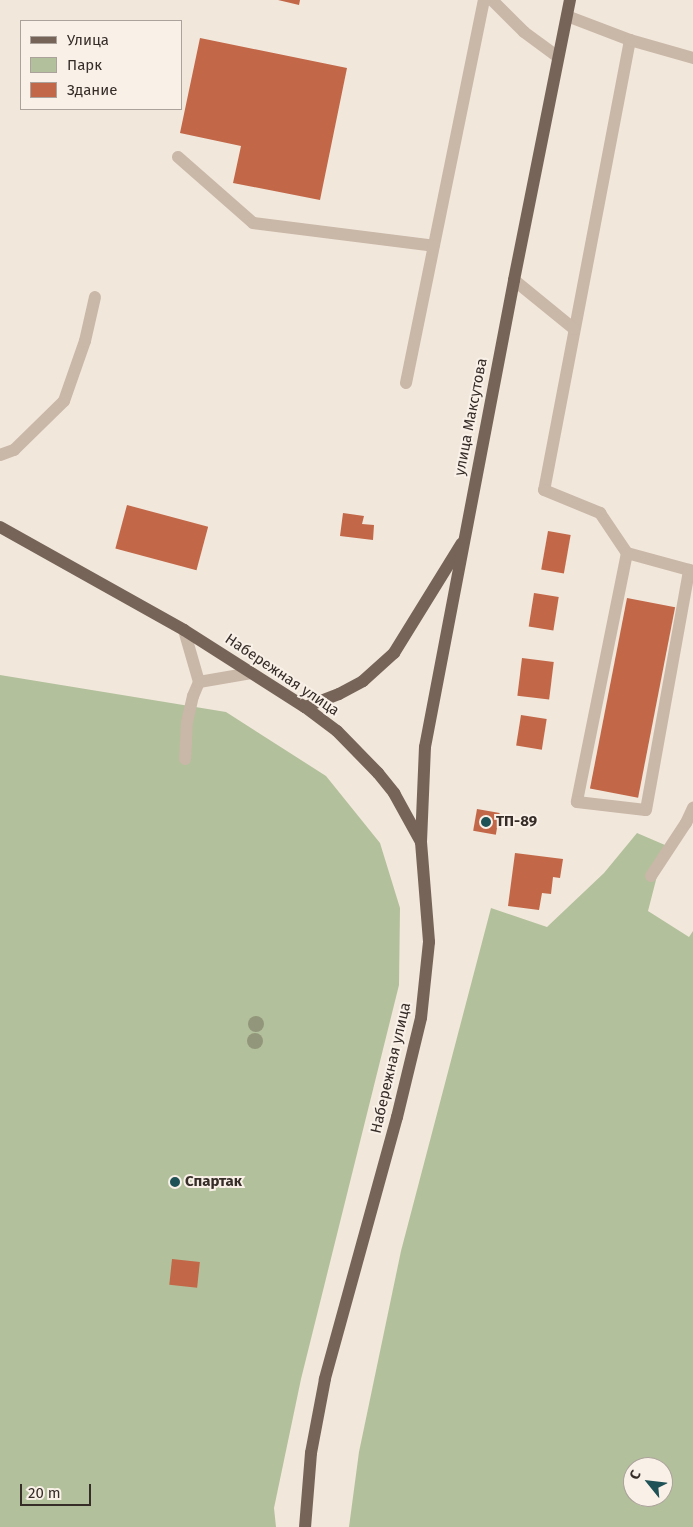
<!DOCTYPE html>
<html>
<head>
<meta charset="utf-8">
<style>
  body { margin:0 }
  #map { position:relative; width:693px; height:1527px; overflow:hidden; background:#f1e7db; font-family:"Fira Sans",sans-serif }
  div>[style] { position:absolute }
  .green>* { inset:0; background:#b3c09c }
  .building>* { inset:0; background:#c26748; transform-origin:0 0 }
  .minor>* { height:12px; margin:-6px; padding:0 6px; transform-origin:6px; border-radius:6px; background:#c9b7a8 }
  .major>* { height:12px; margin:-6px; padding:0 6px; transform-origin:6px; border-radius:6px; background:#776459 }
  .trees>* { width:16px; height:16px; margin:-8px; border-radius:50%; background:#92967b }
  .dots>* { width:14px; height:14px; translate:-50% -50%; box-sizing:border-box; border:2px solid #f9f1e8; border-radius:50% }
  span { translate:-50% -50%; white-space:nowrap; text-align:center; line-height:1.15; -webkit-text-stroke:4px #f9f1e8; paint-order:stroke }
  .street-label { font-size:15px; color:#362c28 }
  .poi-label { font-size:15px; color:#362c28; font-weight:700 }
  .left { translate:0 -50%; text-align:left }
  .legend { position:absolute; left:20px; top:20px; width:162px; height:90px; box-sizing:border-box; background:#f9f1e8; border:1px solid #aba29b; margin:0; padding:6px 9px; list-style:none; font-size:15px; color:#362c28 }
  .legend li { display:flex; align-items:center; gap:10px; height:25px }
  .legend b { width:25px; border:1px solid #aba29b }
  .north { position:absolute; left:623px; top:1457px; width:50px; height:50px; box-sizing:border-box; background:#f9f1e8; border:1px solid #aba29b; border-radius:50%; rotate:299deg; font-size:14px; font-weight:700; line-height:20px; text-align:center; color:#362c28 }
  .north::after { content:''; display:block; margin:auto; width:18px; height:22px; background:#1f5256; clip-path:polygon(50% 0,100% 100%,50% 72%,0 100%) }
  .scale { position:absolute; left:20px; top:1484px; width:71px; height:22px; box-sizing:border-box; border:2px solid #362c28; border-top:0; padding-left:6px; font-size:15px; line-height:18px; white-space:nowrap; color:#362c28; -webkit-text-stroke:4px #f9f1e8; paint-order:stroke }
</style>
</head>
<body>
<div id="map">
  <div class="green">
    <div style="clip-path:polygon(0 675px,226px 712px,326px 776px,380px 843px,400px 908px,399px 985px,301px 1379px,274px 1508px,276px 1527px,0 1527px)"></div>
    <div style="clip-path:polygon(evenodd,637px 833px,665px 845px,648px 911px,689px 937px,693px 931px,693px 1527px,349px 1527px,359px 1452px,401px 1251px,491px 908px,547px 927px,604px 873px,637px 833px,633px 1467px,663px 1467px,663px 1497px,633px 1497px,633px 1467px)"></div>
  </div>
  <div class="building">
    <div style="clip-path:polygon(278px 0,300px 0,299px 5px)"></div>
    <div style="clip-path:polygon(200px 38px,347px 68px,320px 200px,233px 183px,241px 146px,180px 133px)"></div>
    <div style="left:127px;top:505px;width:84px;height:45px;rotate:15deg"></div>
    <div style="clip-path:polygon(343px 513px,364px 516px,362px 524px,374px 525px,373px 540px,340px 536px)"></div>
    <div style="left:548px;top:531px;width:23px;height:39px;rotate:10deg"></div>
    <div style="left:534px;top:593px;width:25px;height:34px;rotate:9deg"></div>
    <div style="left:627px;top:598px;width:49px;height:194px;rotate:11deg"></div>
    <div style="left:522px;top:658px;width:32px;height:38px;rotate:7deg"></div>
    <div style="left:521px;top:715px;width:26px;height:31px;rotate:9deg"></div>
    <div style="left:477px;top:809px;width:23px;height:22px;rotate:10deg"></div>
    <div style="clip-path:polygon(515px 853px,563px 859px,560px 878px,553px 877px,551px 894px,542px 893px,539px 910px,508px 906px)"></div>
    <div style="left:172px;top:1259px;width:28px;height:26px;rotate:6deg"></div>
  </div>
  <div class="minor">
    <div style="left:492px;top:0;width:45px;rotate:45deg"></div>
    <div style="left:524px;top:32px;width:42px;rotate:36.3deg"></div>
    <div style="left:567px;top:16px;width:67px;rotate:20.9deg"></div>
    <div style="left:630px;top:40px;width:458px;rotate:100.8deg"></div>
    <div style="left:544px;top:490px;width:61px;rotate:22.3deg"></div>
    <div style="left:600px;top:513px;width:48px;rotate:56deg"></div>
    <div style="left:627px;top:553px;width:68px;rotate:15.3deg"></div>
    <div style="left:630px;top:40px;width:66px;rotate:15.9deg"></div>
    <div style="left:178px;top:157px;width:100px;rotate:41.3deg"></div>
    <div style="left:253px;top:223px;width:182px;rotate:7.2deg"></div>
    <div style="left:514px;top:280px;width:77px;rotate:39.2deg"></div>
    <div style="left:406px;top:383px;width:391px;rotate:-78.5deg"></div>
    <div style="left:0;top:455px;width:15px;rotate:-20deg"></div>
    <div style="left:14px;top:450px;width:70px;rotate:-44.4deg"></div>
    <div style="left:64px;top:401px;width:64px;rotate:-70.7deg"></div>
    <div style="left:85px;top:341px;width:45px;rotate:-77.2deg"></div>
    <div style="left:627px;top:553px;width:254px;rotate:101.4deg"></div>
    <div style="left:577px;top:802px;width:69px;rotate:6.6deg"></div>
    <div style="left:646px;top:810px;width:244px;rotate:-79.8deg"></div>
    <div style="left:184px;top:630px;width:54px;rotate:73.9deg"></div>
    <div style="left:199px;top:682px;width:15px;rotate:113deg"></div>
    <div style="left:193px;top:696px;width:27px;rotate:103deg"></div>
    <div style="left:187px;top:722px;width:37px;rotate:93deg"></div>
    <div style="left:199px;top:682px;width:53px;rotate:-9.8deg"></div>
    <div style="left:651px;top:876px;width:64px;rotate:-56.6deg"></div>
    <div style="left:686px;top:823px;width:17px;rotate:-65deg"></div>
  </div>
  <div class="major">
    <div style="left:0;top:527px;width:211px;rotate:29.2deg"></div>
    <div style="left:184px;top:630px;width:143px;rotate:32.5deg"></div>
    <div style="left:305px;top:707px;width:40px;rotate:37deg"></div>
    <div style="left:337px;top:731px;width:59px;rotate:45.7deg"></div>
    <div style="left:378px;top:773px;width:26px;rotate:51deg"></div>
    <div style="left:394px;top:793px;width:56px;rotate:61.1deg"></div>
    <div style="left:421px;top:842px;width:100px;rotate:85.4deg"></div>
    <div style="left:429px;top:942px;width:76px;rotate:96deg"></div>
    <div style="left:421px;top:1018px;width:102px;rotate:103.6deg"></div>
    <div style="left:397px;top:1117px;width:272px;rotate:105.4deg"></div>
    <div style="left:325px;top:1379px;width:75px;rotate:100.7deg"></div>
    <div style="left:311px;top:1453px;width:74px;rotate:94.6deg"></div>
    <div style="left:305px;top:707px;width:36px;rotate:-21deg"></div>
    <div style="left:339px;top:694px;width:27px;rotate:-28deg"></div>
    <div style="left:363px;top:681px;width:42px;rotate:-42.1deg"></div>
    <div style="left:394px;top:653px;width:129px;rotate:-58.3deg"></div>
    <div style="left:421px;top:842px;width:95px;rotate:-87.6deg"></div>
    <div style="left:425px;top:747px;width:475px;rotate:-79.2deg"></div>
    <div style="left:514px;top:280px;width:286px;rotate:-78.7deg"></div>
  </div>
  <div class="trees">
    <div style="left:256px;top:1024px"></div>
    <div style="left:255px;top:1041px"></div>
  </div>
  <div class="dots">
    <div style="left:486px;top:822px;background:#1f5256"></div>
    <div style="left:175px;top:1182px;background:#1f5256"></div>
  </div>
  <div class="street-label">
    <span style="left:471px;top:417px;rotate:-79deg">улица Максутова</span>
    <span style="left:282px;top:675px;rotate:34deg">Набережная улица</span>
    <span style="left:391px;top:1068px;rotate:-77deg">Набережная улица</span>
  </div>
  <div class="poi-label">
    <span class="left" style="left:496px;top:822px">ТП-89</span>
    <span class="left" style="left:185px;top:1182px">Спартак</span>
  </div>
  <ul class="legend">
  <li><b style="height:6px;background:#776459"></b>Улица</li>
  <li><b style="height:14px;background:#b3c09c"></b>Парк</li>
  <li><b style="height:14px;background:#c26748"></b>Здание</li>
  </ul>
  <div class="north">С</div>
  <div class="scale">20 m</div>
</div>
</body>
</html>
